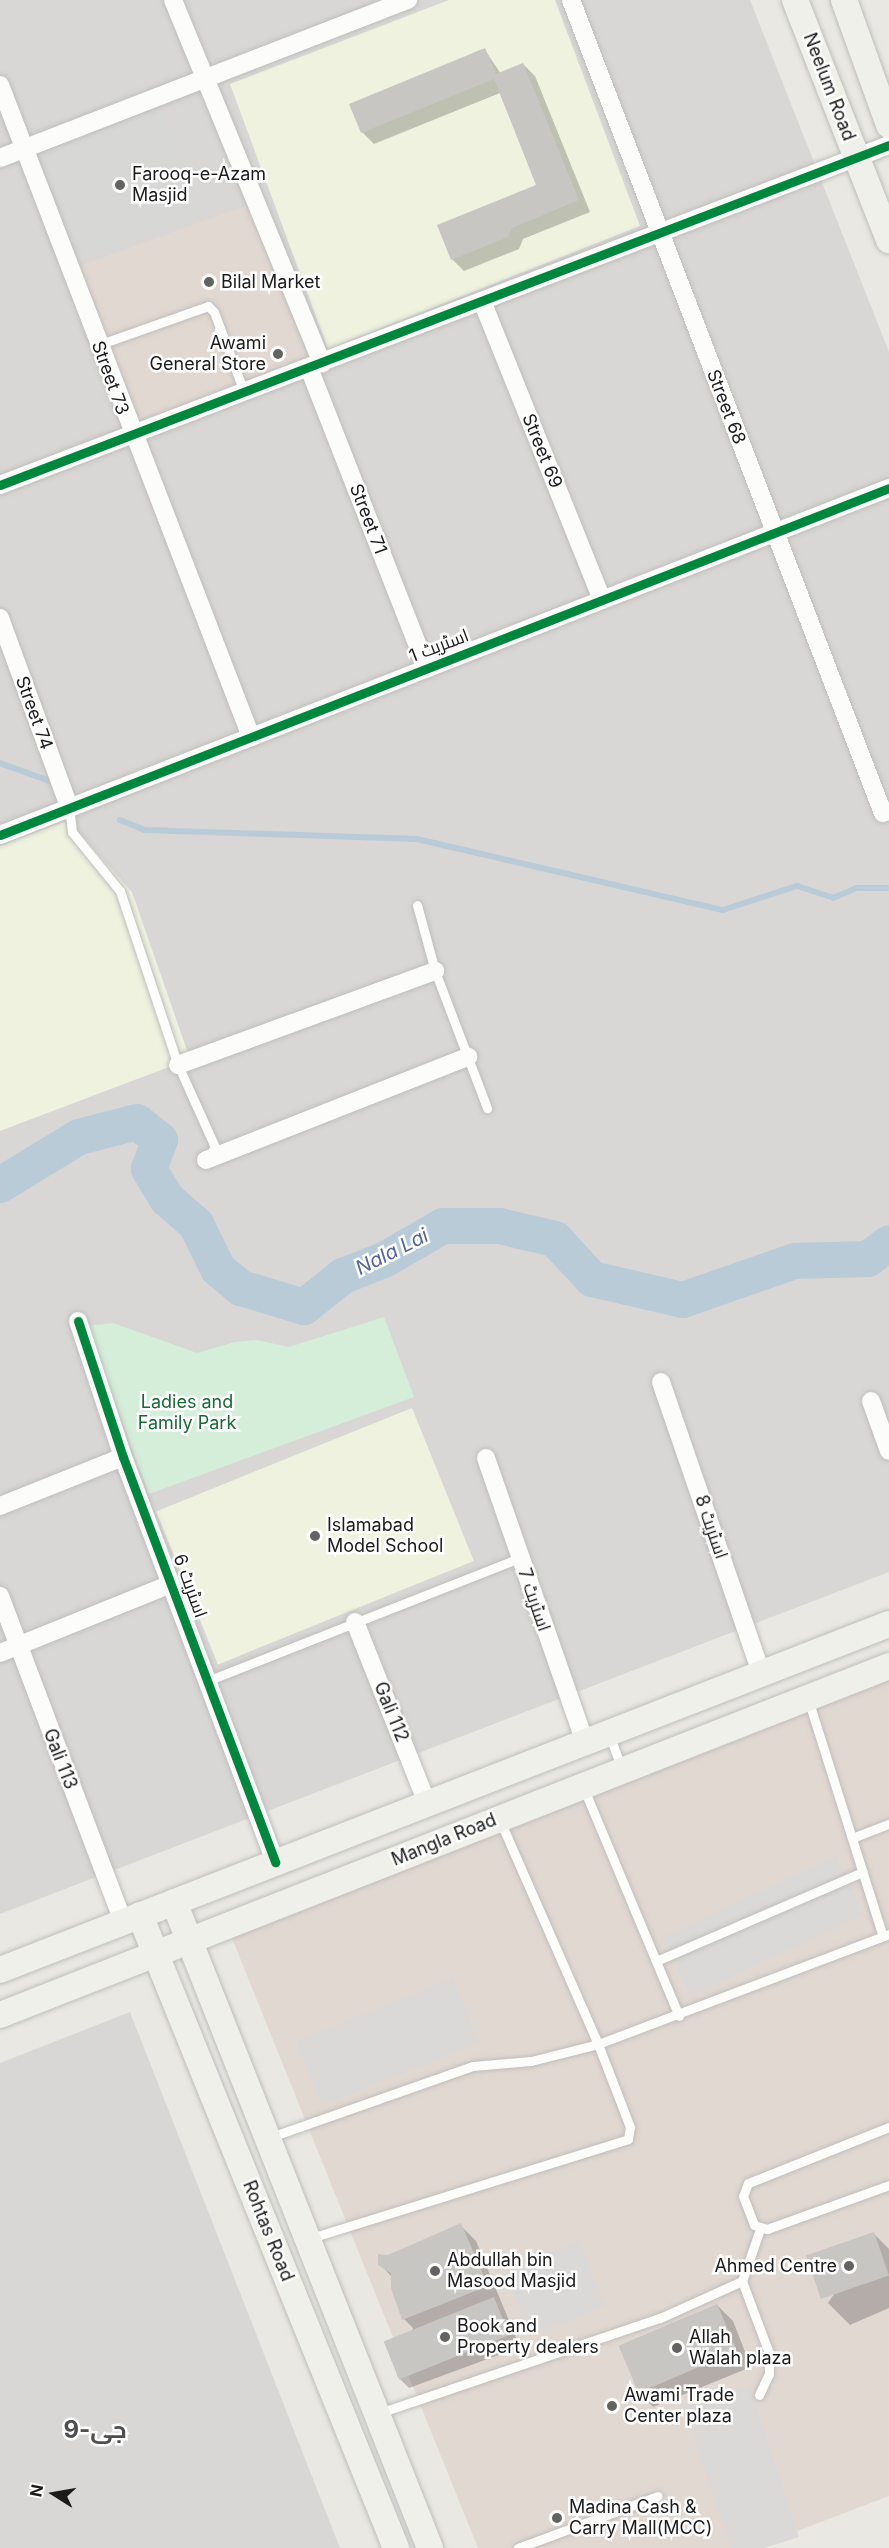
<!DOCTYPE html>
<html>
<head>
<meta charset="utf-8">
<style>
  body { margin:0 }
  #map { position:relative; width:889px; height:2548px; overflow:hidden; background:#e9e8e3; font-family:Inter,Cairo,sans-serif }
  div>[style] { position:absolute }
  .residential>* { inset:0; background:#d8d7d5 }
  .commercial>* { inset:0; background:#e2d8d2; transform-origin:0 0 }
  .education>* { inset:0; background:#eef2df; transform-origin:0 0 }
  .religious>* { inset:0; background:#d7d7d5; transform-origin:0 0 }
  .park>* { inset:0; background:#d4eeda }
  .parking>* { inset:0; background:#dad9d7; transform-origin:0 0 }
  .shadow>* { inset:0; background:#0003 }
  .stream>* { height:6px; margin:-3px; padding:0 3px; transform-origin:3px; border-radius:3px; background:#bacbd8 }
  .river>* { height:36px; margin:-18px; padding:0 18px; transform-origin:18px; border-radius:18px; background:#bacbd8 }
  .building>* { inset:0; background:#c7c6c3; transform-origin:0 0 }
  .roads { filter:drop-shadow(0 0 2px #bfbebc) drop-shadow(0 0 2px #bfbebc) }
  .lane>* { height:9px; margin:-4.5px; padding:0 4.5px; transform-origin:4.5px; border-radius:4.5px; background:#fcfcfb }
  .street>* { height:18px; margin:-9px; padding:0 9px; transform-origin:9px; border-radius:9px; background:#fcfcfb }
  .secondary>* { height:26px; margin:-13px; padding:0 13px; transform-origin:13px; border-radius:13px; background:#eef0e9 }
  .cycleway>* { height:9px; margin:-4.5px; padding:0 4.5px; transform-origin:4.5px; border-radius:4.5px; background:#00873e }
  .dots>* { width:16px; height:16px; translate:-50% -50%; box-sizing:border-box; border:3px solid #fff; border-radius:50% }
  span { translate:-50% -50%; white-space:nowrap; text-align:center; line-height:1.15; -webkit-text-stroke:5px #fff; paint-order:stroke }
  .street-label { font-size:18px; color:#1b1b1b }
  .poi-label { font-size:18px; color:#1b1b1b }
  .left { translate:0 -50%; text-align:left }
  .right { translate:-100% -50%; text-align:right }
  .park-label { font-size:18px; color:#176a34 }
  .water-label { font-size:20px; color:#54659e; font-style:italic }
  .district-label { font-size:24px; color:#4e4e4e; font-weight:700 }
  .north { position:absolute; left:24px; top:2464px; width:60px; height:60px; -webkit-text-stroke:4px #fff; paint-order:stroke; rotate:281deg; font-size:16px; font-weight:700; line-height:24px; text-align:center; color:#1b1b1b }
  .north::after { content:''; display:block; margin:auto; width:21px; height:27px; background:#1b1b1b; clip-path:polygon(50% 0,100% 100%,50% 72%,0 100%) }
</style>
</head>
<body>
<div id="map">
  <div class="residential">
    <div style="clip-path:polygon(0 0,750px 0,889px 352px,889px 1572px,0 1914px)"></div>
    <div style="clip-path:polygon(130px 2012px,340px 2548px,0 2548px,0 2063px)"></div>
  </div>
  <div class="commercial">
    <div style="left:253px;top:203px;width:166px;height:189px;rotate:70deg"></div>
    <div style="clip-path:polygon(889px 1669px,889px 2496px,753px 2548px,478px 2548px,227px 1926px)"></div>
  </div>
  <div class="education">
    <div style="clip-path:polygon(449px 0,555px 0,640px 226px,328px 349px,230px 84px)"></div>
    <div style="clip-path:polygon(68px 820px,132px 892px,190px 1059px,0 1131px,0 846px)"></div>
    <div style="left:412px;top:1408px;width:165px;height:276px;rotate:68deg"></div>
  </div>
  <div class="religious">
    <div style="left:160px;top:106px;width:114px;height:130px;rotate:69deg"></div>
  </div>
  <div class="park">
    <div style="clip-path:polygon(384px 1317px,414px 1397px,149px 1494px,87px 1326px,113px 1323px,197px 1353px,235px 1342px,257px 1340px,289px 1347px)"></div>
  </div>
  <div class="parking">
    <div style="left:836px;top:1856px;width:65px;height:191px;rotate:65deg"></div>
    <div style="left:453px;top:1978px;width:69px;height:169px;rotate:68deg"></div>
    <div style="left:580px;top:2241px;width:70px;height:81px;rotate:69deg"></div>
    <div style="clip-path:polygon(750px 2386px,799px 2537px,764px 2548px,731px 2548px,684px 2408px)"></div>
  </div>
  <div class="shadow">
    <div style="clip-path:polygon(485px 50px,501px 74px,523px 64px,535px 76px,590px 212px,523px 239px,519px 249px,464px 271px,452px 259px,538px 186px,500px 93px,374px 144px,362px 132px)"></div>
    <div style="clip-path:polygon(460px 2225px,476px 2241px,520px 2347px,409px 2388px,397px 2376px,413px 2328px,404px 2319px,392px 2277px,380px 2264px,388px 2257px)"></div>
    <div style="clip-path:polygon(874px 2234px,889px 2249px,889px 2308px,850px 2325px,828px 2303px)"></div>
    <div style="clip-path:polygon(717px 2305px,733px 2321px,751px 2367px,653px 2407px,638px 2391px)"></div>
  </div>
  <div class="stream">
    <div style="left:0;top:763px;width:59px;rotate:20deg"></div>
    <div style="left:120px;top:820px;width:27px;rotate:22deg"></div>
    <div style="left:145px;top:830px;width:272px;rotate:1.9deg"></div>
    <div style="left:417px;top:839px;width:314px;rotate:13.1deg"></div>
    <div style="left:723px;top:910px;width:78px;rotate:-18deg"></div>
    <div style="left:797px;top:886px;width:38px;rotate:18deg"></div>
    <div style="left:833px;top:898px;width:25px;rotate:-23deg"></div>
    <div style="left:856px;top:888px;width:33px"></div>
  </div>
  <div class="river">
    <div style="left:0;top:1185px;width:92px;rotate:-31.3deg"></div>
    <div style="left:79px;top:1137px;width:60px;rotate:-14.5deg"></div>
    <div style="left:137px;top:1122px;width:29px;rotate:38deg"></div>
    <div style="left:160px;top:1140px;width:31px;rotate:111deg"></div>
    <div style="left:149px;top:1169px;width:35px;rotate:59deg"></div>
    <div style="left:167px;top:1199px;width:38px;rotate:41deg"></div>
    <div style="left:196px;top:1224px;width:50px;rotate:63.9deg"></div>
    <div style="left:218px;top:1269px;width:30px;rotate:40deg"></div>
    <div style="left:241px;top:1288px;width:66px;rotate:16.8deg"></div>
    <div style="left:304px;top:1307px;width:50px;rotate:-38.5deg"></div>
    <div style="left:343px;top:1276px;width:44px;rotate:-21.3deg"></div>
    <div style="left:384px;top:1260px;width:68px;rotate:-30deg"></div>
    <div style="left:443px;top:1226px;width:57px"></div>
    <div style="left:500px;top:1226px;width:57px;rotate:13.3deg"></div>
    <div style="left:555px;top:1239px;width:54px;rotate:47.2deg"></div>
    <div style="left:592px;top:1279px;width:93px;rotate:13deg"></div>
    <div style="left:683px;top:1300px;width:119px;rotate:-19.2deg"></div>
    <div style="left:795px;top:1261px;width:73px;rotate:-1.6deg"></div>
    <div style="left:868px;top:1259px;width:26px;rotate:-37deg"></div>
  </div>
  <div class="building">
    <div style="clip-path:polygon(485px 48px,496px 74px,523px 63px,579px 200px,512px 228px,508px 237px,451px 260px,437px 225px,536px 185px,494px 79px,361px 133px,349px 104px)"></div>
    <div style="clip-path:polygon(461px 2223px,488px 2286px,402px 2320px,391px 2288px,391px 2273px,378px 2265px,378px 2254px,388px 2255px)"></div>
    <div style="left:874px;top:2232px;width:46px;height:72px;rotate:71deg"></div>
    <div style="left:494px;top:2297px;width:41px;height:119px;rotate:68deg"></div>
    <div style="left:717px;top:2304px;width:51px;height:107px;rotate:67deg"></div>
  </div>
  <div class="roads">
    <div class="lane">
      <div style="left:98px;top:345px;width:117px;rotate:-19.5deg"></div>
      <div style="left:208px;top:306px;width:8px;rotate:45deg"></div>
      <div style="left:214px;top:312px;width:85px;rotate:69.4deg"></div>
      <div style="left:69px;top:807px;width:25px;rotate:83deg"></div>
      <div style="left:72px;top:832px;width:76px;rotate:50.9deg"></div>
      <div style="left:120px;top:891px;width:183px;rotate:71.6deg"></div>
      <div style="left:178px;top:1065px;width:90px;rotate:65.7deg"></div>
      <div style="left:215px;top:1147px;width:11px;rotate:124deg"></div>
      <div style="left:417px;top:905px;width:68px;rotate:74.7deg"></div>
      <div style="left:435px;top:971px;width:147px;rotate:69.2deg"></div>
      <div style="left:207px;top:1681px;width:335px;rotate:-21.5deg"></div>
      <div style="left:808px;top:1699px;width:245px;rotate:72.5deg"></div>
      <div style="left:609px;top:1734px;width:37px;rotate:70deg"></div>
      <div style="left:584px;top:1789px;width:246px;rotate:67.3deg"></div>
      <div style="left:852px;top:1838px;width:40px;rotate:-21deg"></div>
      <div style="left:656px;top:1961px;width:225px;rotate:-23.3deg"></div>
      <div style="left:889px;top:2127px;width:152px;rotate:158.3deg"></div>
      <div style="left:748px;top:2183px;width:14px;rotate:111deg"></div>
      <div style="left:743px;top:2196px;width:31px;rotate:69deg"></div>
      <div style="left:754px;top:2225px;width:14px;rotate:17deg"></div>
      <div style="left:767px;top:2229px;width:130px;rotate:-19.8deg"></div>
      <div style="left:268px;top:2138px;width:217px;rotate:-19.4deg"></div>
      <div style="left:473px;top:2066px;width:58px;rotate:-4.9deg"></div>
      <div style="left:531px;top:2061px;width:69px;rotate:-14.2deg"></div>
      <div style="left:598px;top:2044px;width:311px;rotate:-20.7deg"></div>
      <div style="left:311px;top:2238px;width:332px;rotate:-17.3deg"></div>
      <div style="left:628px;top:2139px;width:12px;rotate:-81deg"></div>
      <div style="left:630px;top:2127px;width:89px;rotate:-111.1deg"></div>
      <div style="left:598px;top:2044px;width:246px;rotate:-113.7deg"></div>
      <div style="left:759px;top:2395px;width:23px;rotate:-65deg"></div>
      <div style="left:769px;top:2374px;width:21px;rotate:-90deg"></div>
      <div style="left:769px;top:2353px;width:77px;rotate:-110.6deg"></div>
      <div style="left:742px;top:2281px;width:55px;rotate:-70.9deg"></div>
      <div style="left:379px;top:2413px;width:297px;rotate:-18.7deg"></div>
      <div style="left:660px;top:2318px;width:90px;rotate:-24.3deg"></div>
      <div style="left:518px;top:2548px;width:149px;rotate:-20.4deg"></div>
    </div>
    <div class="street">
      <div style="left:173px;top:0;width:393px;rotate:67.7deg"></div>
      <div style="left:571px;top:0;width:871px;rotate:69.01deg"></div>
      <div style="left:0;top:85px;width:699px;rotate:68.94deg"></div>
      <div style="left:0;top:158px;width:438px;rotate:-21.2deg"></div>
      <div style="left:482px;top:301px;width:322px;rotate:68.1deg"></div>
      <div style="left:309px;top:368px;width:323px;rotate:68.6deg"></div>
      <div style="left:0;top:485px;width:952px;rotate:-20.93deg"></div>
      <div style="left:0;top:618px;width:201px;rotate:69.9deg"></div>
      <div style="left:0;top:835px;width:954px;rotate:-21.32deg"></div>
      <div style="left:178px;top:1065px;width:274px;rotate:-20.1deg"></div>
      <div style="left:206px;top:1160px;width:282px;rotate:-21.5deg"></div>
      <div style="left:78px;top:1321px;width:143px;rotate:71.7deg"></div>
      <div style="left:123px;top:1457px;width:433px;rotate:69.4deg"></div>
      <div style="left:661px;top:1382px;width:307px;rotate:71deg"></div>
      <div style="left:871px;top:1401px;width:53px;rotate:70.2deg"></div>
      <div style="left:486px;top:1458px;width:299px;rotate:70.8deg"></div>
      <div style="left:0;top:1506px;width:132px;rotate:-21.7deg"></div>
      <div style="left:0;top:1596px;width:347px;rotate:69.3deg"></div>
      <div style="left:355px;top:1622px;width:195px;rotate:68.3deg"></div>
      <div style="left:0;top:1653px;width:184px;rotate:-22deg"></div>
    </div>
    <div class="secondary">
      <div style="left:795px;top:0;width:258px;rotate:68.6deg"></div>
      <div style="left:844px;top:0;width:133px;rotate:70.2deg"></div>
      <div style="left:174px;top:1902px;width:695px;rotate:68.38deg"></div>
      <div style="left:140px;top:1915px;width:683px;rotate:67.98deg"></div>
      <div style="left:0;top:1970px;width:954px;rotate:-21.27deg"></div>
      <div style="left:0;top:2015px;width:955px;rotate:-21.43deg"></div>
    </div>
  </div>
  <div class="cycleway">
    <div style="left:0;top:485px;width:952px;rotate:-20.93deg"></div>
    <div style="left:0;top:835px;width:954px;rotate:-21.32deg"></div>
    <div style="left:78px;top:1321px;width:143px;rotate:71.7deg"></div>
    <div style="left:123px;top:1457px;width:433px;rotate:69.4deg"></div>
  </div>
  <div class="dots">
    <div style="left:120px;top:185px;background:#636361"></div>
    <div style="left:209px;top:282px;background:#636361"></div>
    <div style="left:278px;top:354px;background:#636361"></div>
    <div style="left:315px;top:1536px;background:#636361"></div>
    <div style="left:849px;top:2266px;background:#636361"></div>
    <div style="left:435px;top:2271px;background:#636361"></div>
    <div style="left:445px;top:2337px;background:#636361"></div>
    <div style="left:677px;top:2348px;background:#636361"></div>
    <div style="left:612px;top:2406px;background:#636361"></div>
    <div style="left:557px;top:2518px;background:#636361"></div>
  </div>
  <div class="street-label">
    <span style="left:829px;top:87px;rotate:69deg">Neelum Road</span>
    <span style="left:110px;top:378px;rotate:70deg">Street 73</span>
    <span style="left:726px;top:407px;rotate:69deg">Street 68</span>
    <span style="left:542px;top:451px;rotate:68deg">Street 69</span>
    <span style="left:368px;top:519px;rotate:69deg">Street 71</span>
    <span style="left:439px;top:646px;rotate:-21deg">اسٹریٹ 1</span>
    <span style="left:34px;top:713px;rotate:70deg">Street 74</span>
    <span style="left:711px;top:1527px;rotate:71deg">اسٹریٹ 8</span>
    <span style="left:190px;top:1586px;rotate:70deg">اسٹریٹ 6</span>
    <span style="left:534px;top:1600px;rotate:71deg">اسٹریٹ 7</span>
    <span style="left:391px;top:1712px;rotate:68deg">Gali 112</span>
    <span style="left:60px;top:1759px;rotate:69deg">Gali 113</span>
    <span style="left:444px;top:1840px;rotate:-22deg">Mangla Road</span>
    <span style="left:268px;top:2231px;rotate:68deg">Rohtas Road</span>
  </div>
  <div class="poi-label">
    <span class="left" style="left:132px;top:185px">Farooq-e-Azam<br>Masjid</span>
    <span class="left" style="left:221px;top:282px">Bilal Market</span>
    <span class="right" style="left:266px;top:354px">Awami<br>General Store</span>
    <span class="left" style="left:327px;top:1536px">Islamabad<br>Model School</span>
    <span class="left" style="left:447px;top:2271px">Abdullah bin<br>Masood Masjid</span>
    <span class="right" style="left:837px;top:2266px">Ahmed Centre</span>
    <span class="left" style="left:457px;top:2337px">Book and<br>Property dealers</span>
    <span class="left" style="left:689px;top:2348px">Allah<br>Walah plaza</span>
    <span class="left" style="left:624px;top:2406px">Awami Trade<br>Center plaza</span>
    <span class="left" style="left:569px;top:2518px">Madina Cash &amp;<br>Carry Mall(MCC)</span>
  </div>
  <div class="park-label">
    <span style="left:187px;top:1413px">Ladies and<br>Family Park</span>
  </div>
  <div class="water-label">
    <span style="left:392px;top:1252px;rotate:-27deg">Nala Lai</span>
  </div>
  <div class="district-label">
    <span style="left:95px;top:2430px">جی-9</span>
  </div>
  <div class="north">N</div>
</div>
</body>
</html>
